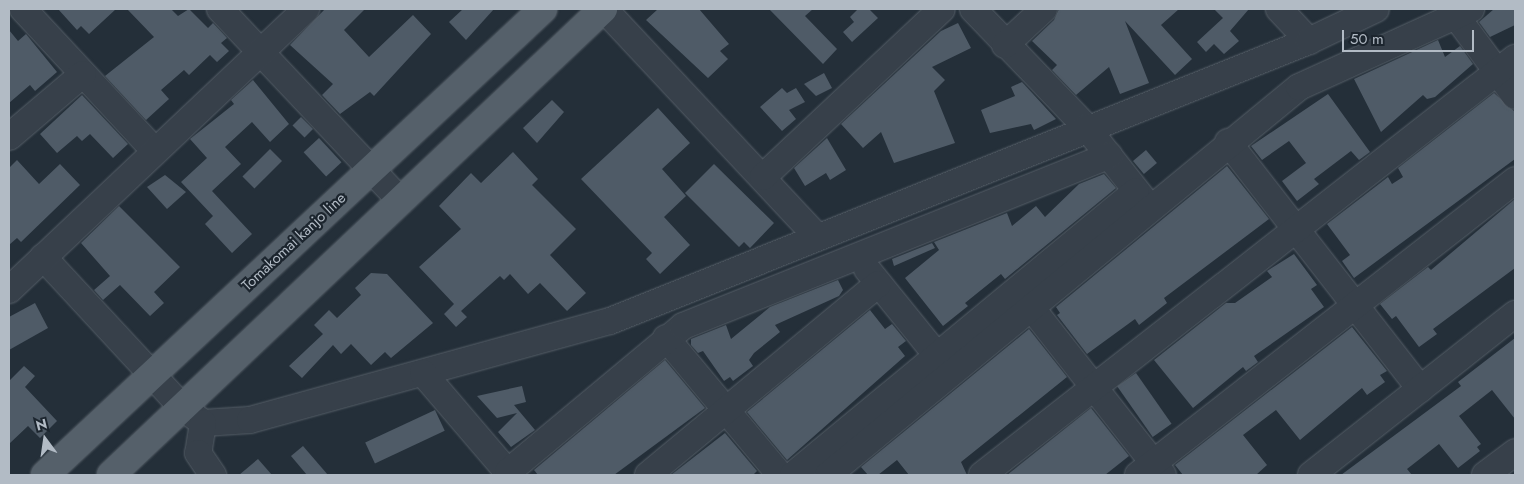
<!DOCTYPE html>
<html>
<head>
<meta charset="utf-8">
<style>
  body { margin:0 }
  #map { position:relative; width:1524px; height:484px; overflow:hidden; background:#242f39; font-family:Jost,sans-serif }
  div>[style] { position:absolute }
  .building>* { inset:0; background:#4f5b67; transform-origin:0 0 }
  .roads { filter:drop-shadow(0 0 1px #555e67) drop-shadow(0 0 1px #555e67) }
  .minor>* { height:26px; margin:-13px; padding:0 13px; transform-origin:13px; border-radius:13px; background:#37404a }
  .major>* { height:28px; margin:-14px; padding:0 14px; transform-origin:14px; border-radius:14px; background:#55606a }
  span { translate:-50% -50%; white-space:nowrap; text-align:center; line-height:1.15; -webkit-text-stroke:4.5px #1c252e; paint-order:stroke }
  .street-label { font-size:15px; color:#b2bbc5 }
  .frame { position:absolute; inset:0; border:10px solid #b2bbc5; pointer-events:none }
  .north { position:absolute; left:20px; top:414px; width:50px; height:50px; -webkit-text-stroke:4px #1c252e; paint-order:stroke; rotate:346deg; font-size:14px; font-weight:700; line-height:20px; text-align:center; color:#b2bbc5 }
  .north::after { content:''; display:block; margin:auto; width:18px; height:22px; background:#b2bbc5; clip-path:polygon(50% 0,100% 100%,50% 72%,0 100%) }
  .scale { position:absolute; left:1342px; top:30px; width:132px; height:22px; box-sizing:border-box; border:2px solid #b2bbc5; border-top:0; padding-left:6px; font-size:15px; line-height:18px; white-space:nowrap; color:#b2bbc5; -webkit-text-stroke:4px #1c252e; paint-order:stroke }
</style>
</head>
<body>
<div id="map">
  <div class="building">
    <div style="clip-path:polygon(58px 9px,116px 9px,89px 34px,81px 26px,77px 30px)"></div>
    <div style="clip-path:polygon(127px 9px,171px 9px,178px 16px,189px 9px,208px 28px,213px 23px,227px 38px,221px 43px,229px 51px,217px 62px,210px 55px,189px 75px,184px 70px,161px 90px,169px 99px,146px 120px,105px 76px,154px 37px)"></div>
    <div style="clip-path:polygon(325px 9px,365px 9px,344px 30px,369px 57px,413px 15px,431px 34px,374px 96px,370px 92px,340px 114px,322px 95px,333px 84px,290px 45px)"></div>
    <div style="clip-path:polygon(463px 9px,494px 9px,466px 40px,449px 22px)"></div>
    <div style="clip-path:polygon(658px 9px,699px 9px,729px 44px,720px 51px,728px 59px,708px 78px,646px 20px)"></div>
    <div style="clip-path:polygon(769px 9px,813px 9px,805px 16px,837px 49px,823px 64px)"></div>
    <div style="clip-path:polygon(858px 9px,869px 9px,878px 18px,852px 42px,843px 32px,854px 22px,850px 17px)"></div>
    <div style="clip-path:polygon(1059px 9px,1179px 9px,1161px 25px,1192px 59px,1175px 75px,1125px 21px,1149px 83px,1120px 94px,1109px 67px,1076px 95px,1052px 70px,1057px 65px,1032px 41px,1054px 20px)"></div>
    <div style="clip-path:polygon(1214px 9px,1249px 9px,1230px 31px,1239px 41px,1224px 54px,1214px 44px,1206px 52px,1197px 42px,1223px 18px)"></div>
    <div style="clip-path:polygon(1494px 9px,1515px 9px,1515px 25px,1490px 37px,1479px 22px)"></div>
    <div style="clip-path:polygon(958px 23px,971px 48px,932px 67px,945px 80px,934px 91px,955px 143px,894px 163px,881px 132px,863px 148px,841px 124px,941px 31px)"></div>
    <div style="clip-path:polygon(9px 30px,18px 41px,26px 34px,57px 72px,35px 91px,30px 85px,9px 103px)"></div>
    <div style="clip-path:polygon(1438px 40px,1445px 57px,1460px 46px,1473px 64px,1435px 97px,1427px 99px,1423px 95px,1381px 132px,1354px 79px)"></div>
    <div style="clip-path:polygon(824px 73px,832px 88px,816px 96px,804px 84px)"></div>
    <div style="clip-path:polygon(253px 80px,289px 124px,270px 142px,252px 122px,225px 147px,241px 164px,212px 191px,252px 234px,232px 253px,205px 224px,213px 216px,181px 182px,207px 158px,190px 139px,234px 104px,231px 100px)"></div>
    <div style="clip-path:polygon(1022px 82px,1056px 119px,1034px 130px,1031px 124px,990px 133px,981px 110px,1015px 96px,1011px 87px)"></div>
    <div style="clip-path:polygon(782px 88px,787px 93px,796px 88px,805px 102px,789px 110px,796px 119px,782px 131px,760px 107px)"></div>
    <div style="clip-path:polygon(1494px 93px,1515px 112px,1515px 159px,1354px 278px,1342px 261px,1350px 255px,1327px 224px,1388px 177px,1392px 184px,1403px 177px,1398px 168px)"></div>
    <div style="clip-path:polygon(1328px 94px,1370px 152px,1359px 160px,1351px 151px,1314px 179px,1319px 184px,1297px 201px,1282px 181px,1306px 163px,1289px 141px,1262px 160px,1251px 146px)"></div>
    <div style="clip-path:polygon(82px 95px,128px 144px,113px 158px,90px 134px,82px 141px,77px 136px,57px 153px,40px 134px)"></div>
    <div style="clip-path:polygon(552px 100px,564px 112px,537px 143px,523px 128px)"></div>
    <div style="clip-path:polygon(658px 108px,690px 143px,662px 169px,686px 196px,664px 217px,690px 245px,660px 274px,646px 259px,652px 253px,581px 179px)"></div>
    <div style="left:301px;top:117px;width:17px;height:12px;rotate:45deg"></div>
    <div style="left:319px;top:138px;width:33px;height:21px;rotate:47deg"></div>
    <div style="clip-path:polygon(827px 138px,846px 170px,830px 180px,826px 173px,805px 186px,794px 168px)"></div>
    <div style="left:270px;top:149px;width:17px;height:39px;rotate:45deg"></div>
    <div style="left:1146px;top:150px;width:17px;height:17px;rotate:50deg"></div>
    <div style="clip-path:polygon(513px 152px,538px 179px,532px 185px,576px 229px,550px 255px,586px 293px,567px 311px,540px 283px,528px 294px,510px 274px,504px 280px,500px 276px,461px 311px,467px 317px,456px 327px,444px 314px,454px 304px,419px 267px,461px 229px,439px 206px,471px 173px,481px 183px)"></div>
    <div style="clip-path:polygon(17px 160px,39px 184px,60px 164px,80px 185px,21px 242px,17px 238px,9px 245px,9px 168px)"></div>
    <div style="clip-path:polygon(714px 164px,774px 223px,750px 248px,744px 242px,739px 247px,685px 193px)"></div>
    <div style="clip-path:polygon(1227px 166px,1269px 219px,1164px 298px,1167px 303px,1139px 325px,1135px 319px,1087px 354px,1057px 315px,1060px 313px,1056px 307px)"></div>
    <div style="clip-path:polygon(1104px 174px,1116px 188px,1005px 279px,1001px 274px,965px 303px,968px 306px,943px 326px,905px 278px,939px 250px,934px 242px,1007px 213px,1012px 226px,1036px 206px,1045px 217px,1079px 184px)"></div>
    <div style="clip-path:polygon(165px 175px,186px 192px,167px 209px,147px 187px)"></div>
    <div style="clip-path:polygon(1515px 199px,1515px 268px,1433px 329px,1437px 334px,1419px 347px,1396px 316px,1392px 319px,1380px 304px,1428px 267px,1431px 270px)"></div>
    <div style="clip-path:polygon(119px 206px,180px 267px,154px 292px,164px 303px,150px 316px,120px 285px,103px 300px,94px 290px,110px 276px,81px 243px)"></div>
    <div style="clip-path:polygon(932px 243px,935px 248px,894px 266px,892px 259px)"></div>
    <div style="clip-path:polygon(1294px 254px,1317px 285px,1311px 289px,1324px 307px,1254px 356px,1258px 362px,1246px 371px,1243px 367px,1193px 408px,1154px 360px,1226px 303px,1235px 303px,1272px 277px,1267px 271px)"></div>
    <div style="clip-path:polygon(371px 273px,387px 274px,433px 323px,391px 358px,385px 352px,371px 365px,351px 344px,341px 354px,333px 345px,302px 378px,289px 366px,323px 334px,314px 325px,329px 310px,337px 318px,361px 295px,355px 288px)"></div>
    <div style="clip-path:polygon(838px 280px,843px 290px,839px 296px,775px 325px,780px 332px,754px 353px,749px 360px,753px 366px,733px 381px,730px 377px,724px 381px,703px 351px,698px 353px,691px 345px,691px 339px,726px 325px,731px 339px,770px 307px)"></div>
    <div style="clip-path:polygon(35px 303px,48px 328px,9px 350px,9px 317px)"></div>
    <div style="clip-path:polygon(870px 310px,885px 329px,892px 324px,906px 341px,898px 347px,905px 356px,787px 460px,747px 412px)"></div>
    <div style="clip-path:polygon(1352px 327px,1387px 371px,1380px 375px,1385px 382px,1367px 395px,1362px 388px,1300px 440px,1276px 410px,1243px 435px,1267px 465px,1256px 475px,1183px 475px,1175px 465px)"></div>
    <div style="clip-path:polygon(1029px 329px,1067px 377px,961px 462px,967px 475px,909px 475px,897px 460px,878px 475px,868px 475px,861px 467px)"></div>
    <div style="clip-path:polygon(1515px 338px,1515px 419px,1492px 390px,1459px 416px,1481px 444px,1477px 447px,1480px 451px,1458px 468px,1439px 444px,1407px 469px,1412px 475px,1341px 475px,1461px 386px,1458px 382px)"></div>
    <div style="clip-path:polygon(665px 360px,705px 408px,614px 475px,538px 475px,534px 470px)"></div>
    <div style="clip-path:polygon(24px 366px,35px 376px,25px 387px,57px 421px,40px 438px,28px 426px,9px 444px,9px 381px)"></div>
    <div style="left:1136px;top:373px;width:62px;height:23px;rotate:55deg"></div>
    <div style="clip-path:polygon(522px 386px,526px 402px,514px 405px,535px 430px,511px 447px,498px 432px,517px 413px,497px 418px,477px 396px)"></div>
    <div style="clip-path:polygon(1091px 408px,1129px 456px,1105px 475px,1007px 475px)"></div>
    <div style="left:435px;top:410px;width:23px;height:77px;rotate:65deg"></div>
    <div style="clip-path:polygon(725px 433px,757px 471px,753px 475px,671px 475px)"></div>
    <div style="clip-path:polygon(303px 446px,328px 475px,307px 475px,291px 456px)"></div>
    <div style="clip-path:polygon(258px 459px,272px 475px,239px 475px)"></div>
  </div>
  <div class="roads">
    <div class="minor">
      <div style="left:23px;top:9px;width:194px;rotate:47.1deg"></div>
      <div style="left:220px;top:9px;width:264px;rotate:46.7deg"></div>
      <div style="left:604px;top:9px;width:312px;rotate:46.9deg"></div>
      <div style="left:973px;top:9px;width:165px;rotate:46.2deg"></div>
      <div style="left:1087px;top:128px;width:97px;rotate:51.7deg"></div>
      <div style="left:1279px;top:9px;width:44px;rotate:46.8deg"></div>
      <div style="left:1456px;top:16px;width:99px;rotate:53.6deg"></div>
      <div style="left:1005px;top:45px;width:53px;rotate:-42.7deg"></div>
      <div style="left:9px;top:137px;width:97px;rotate:-40.4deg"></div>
      <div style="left:1228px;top:142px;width:313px;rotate:52.1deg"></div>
      <div style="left:763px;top:177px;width:245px;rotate:-43.2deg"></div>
      <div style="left:43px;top:257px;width:205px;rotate:47.2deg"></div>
      <div style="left:182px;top:407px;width:26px;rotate:37deg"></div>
      <div style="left:203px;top:423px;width:47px;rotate:-3.7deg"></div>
      <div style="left:250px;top:420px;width:373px;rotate:-15.4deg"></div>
      <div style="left:610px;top:321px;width:753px;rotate:-21.83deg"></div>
      <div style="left:1309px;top:41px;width:74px;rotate:-25.5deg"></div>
      <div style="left:867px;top:269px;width:129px;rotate:51deg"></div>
      <div style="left:9px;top:290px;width:409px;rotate:-43.4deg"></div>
      <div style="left:1030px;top:306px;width:215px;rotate:51.8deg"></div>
      <div style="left:666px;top:338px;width:178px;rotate:50.2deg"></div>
      <div style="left:423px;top:373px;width:134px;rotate:49.5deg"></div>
      <div style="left:203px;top:423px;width:30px;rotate:99deg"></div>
      <div style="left:198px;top:453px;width:27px;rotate:56deg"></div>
      <div style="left:508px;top:472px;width:228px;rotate:-39.8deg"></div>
      <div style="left:683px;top:326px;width:459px;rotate:-21.8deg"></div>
      <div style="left:648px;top:475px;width:299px;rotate:-39.7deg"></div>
      <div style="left:793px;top:475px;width:445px;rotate:-39.6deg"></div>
      <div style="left:828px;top:475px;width:610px;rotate:-39.48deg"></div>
      <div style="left:1299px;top:87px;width:189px;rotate:-24.4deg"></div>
      <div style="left:982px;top:475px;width:677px;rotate:-38.04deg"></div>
      <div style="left:1138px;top:475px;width:479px;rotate:-38deg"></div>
      <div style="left:1311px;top:475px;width:260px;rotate:-38.3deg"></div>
      <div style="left:1485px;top:475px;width:38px;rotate:-37deg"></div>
    </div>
    <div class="major">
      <div style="left:45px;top:475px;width:682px;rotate:-43.1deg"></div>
      <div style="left:111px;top:475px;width:678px;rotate:-43.45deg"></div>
    </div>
  </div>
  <div class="street-label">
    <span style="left:294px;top:242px;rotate:-43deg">Tomakomai kanjo line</span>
  </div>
  <div class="frame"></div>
  <div class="north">N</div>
  <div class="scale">50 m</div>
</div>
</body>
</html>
